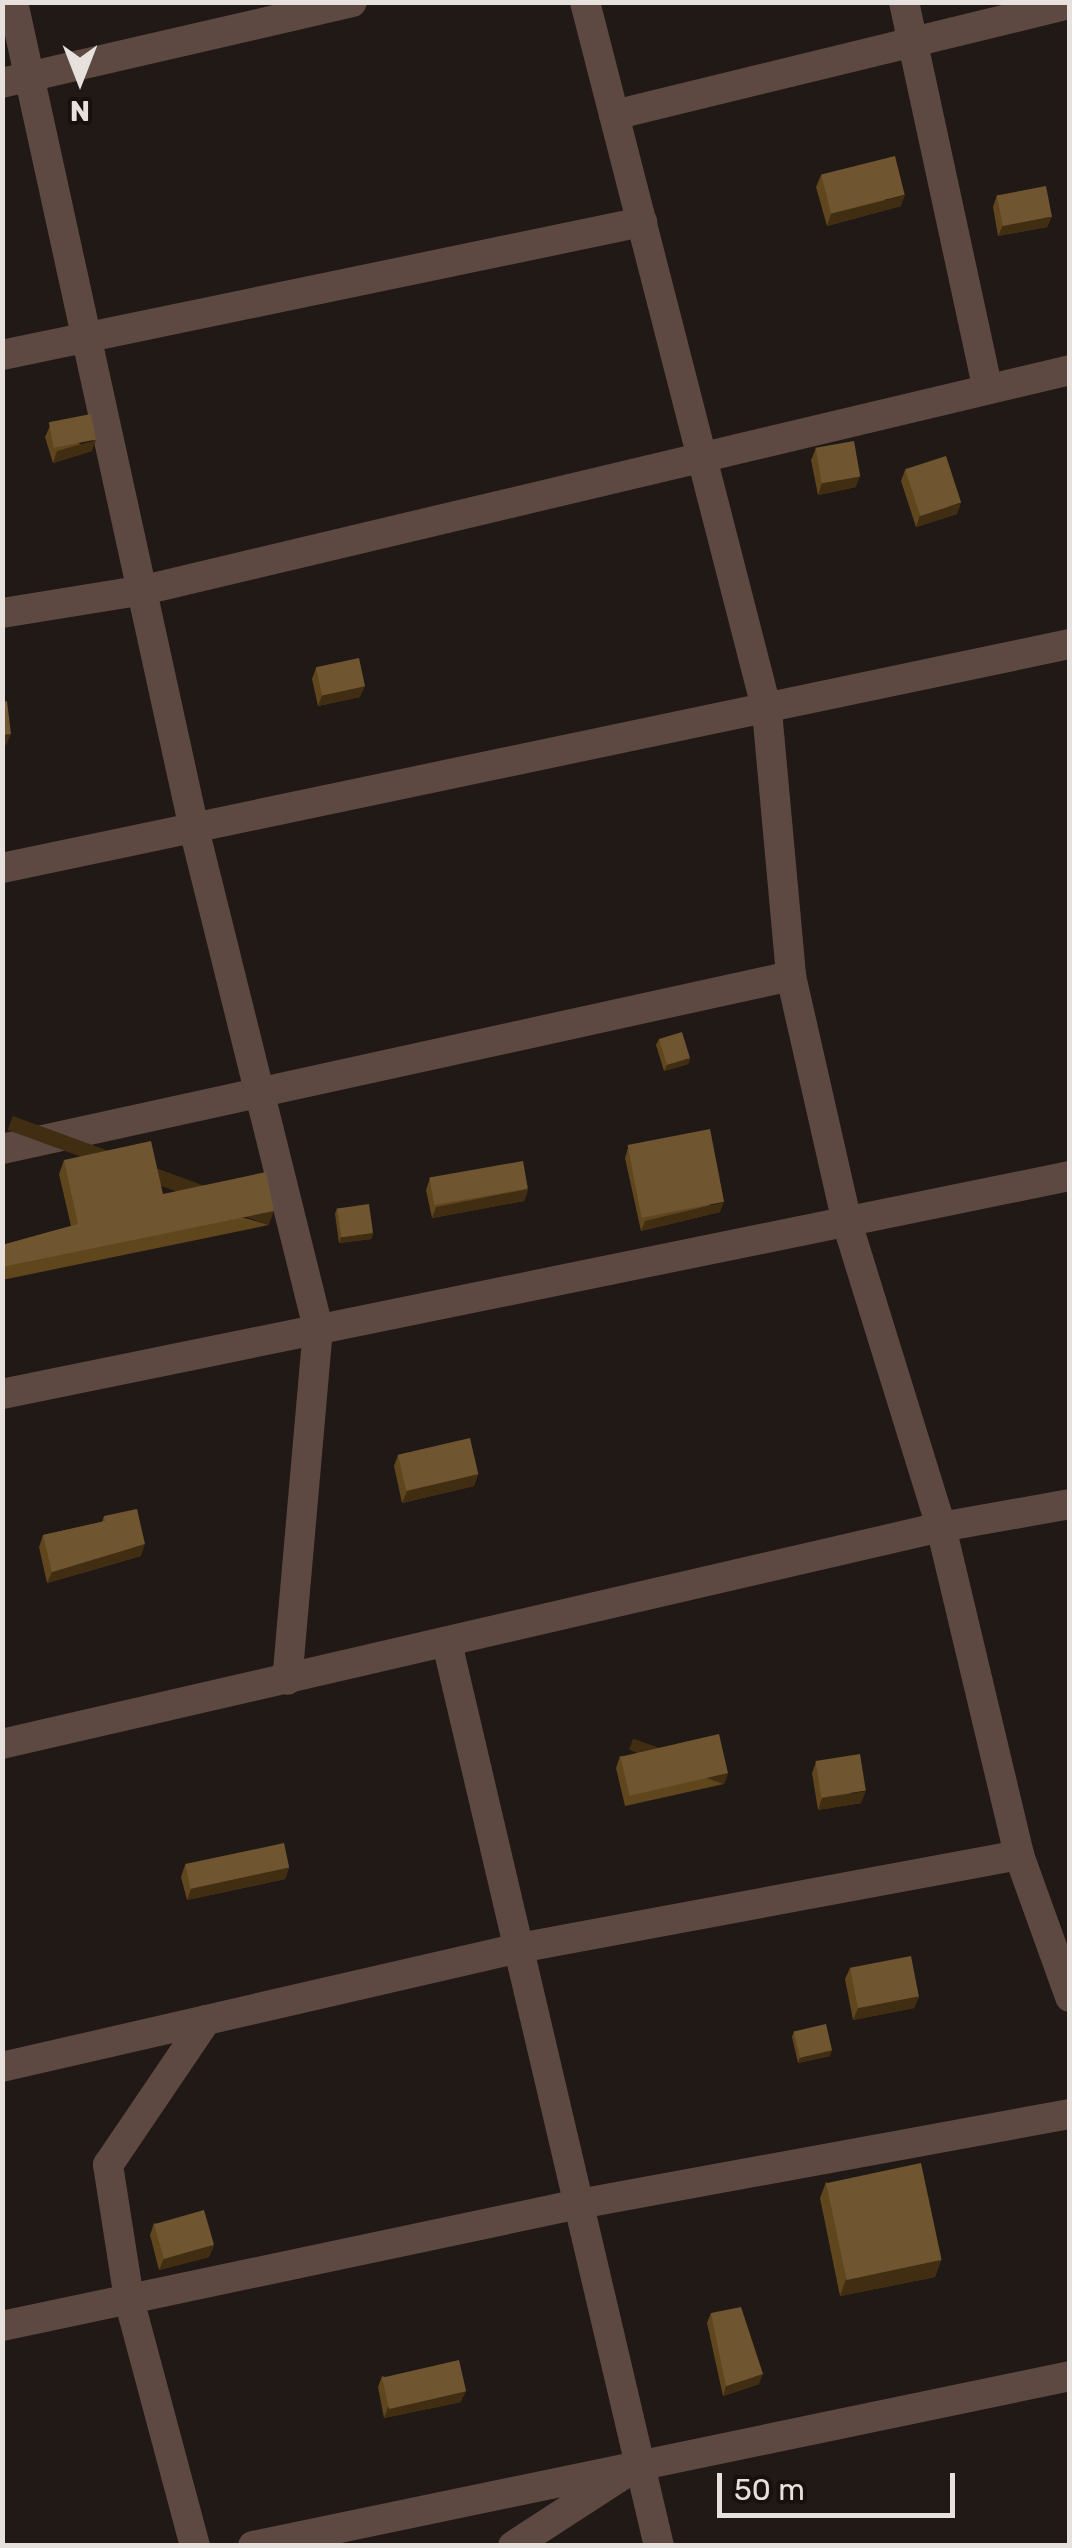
<!DOCTYPE html>
<html>
<head>
<meta charset="utf-8">
<style>
  body { margin:0 }
  #map { position:relative; width:1072px; height:2548px; overflow:hidden; background:#211915; font-family:Rubik,sans-serif }
  div>[style] { position:absolute }
  .minor>* { height:30px; margin:-15px; padding:0 15px; transform-origin:15px; border-radius:15px; background:#5e4942 }
  .wall>* { inset:0; background:#60461d }
  .shaded-wall>* { inset:0; background:#412d11; transform-origin:0 0 }
  .building>* { inset:0; background:#6f5631; transform-origin:0 0 }
  span { translate:-50% -50%; white-space:nowrap; text-align:center; line-height:1.15; -webkit-text-stroke:10px #17100c; paint-order:stroke }
  .frame { position:absolute; inset:0; border:5px solid #e7e1de; pointer-events:none }
  .north { position:absolute; left:30px; top:30px; width:100px; height:100px; -webkit-text-stroke:8px #17100c; paint-order:stroke; rotate:180deg; font-size:28px; font-weight:700; line-height:40px; text-align:center; color:#e7e1de }
  .north::after { content:''; display:block; margin:auto; width:35px; height:45px; background:#e7e1de; clip-path:polygon(50% 0,100% 100%,50% 72%,0 100%) }
  .scale { position:absolute; left:717px; top:2473px; width:238px; height:45px; box-sizing:border-box; border:5px solid #e7e1de; border-top:0; padding-left:12px; font-size:30px; line-height:35px; white-space:nowrap; color:#e7e1de; -webkit-text-stroke:8px #17100c; paint-order:stroke }
</style>
</head>
<body>
<div id="map">
  <div class="minor">
    <div style="left:13px;top:2px;width:847px;rotate:77.65deg"></div>
    <div style="left:194px;top:829px;width:514px;rotate:76.04deg"></div>
    <div style="left:318px;top:1328px;width:353px;rotate:95deg"></div>
    <div style="left:585px;top:2px;width:732px;rotate:75.6deg"></div>
    <div style="left:767px;top:711px;width:266px;rotate:84.8deg"></div>
    <div style="left:791px;top:976px;width:256px;rotate:77.2deg"></div>
    <div style="left:848px;top:1226px;width:315px;rotate:72.8deg"></div>
    <div style="left:941px;top:1527px;width:337px;rotate:76.6deg"></div>
    <div style="left:1019px;top:1855px;width:151px;rotate:70.2deg"></div>
    <div style="left:904px;top:2px;width:396px;rotate:77.8deg"></div>
    <div style="left:2px;top:83px;width:359px;rotate:-13deg"></div>
    <div style="left:614px;top:115px;width:469px;rotate:-13.7deg"></div>
    <div style="left:2px;top:355px;width:654px;rotate:-11.74deg"></div>
    <div style="left:2px;top:613px;width:144px;rotate:-9.2deg"></div>
    <div style="left:144px;top:590px;width:952px;rotate:-13.36deg"></div>
    <div style="left:2px;top:868px;width:1091px;rotate:-11.85deg"></div>
    <div style="left:2px;top:1149px;width:808px;rotate:-12.37deg"></div>
    <div style="left:2px;top:1394px;width:1090px;rotate:-11.54deg"></div>
    <div style="left:447px;top:1643px;width:928px;rotate:76.79deg"></div>
    <div style="left:2px;top:1744px;width:964px;rotate:-13.01deg"></div>
    <div style="left:941px;top:1527px;width:131px;rotate:-10.1deg"></div>
    <div style="left:2px;top:2067px;width:531px;rotate:-12.96deg"></div>
    <div style="left:519px;top:1948px;width:509px;rotate:-10.54deg"></div>
    <div style="left:2px;top:2326px;width:590px;rotate:-11.94deg"></div>
    <div style="left:579px;top:2204px;width:499px;rotate:-10.4deg"></div>
    <div style="left:195px;top:2546px;width:256px;rotate:-105deg"></div>
    <div style="left:129px;top:2299px;width:136px;rotate:-98.9deg"></div>
    <div style="left:108px;top:2165px;width:175px;rotate:-55.9deg"></div>
    <div style="left:253px;top:2546px;width:834px;rotate:-11.75deg"></div>
    <div style="left:513px;top:2546px;width:132px;rotate:-33deg"></div>
  </div>
  <div class="wall">
    <div style="clip-path:polygon(821px 175px,901px 206px,827px 226px,816px 187px)"></div>
    <div style="clip-path:polygon(997px 195px,1052px 216px,1047px 227px,998px 236px,993px 207px)"></div>
    <div style="clip-path:polygon(50px 426px,92px 451px,53px 463px,45px 437px)"></div>
    <div style="clip-path:polygon(816px 448px,856px 487px,818px 495px,811px 460px)"></div>
    <div style="clip-path:polygon(905px 470px,957px 514px,916px 527px,901px 481px)"></div>
    <div style="clip-path:polygon(316px 668px,360px 697px,318px 706px,312px 679px)"></div>
    <div style="clip-path:polygon(659px 1039px,690px 1058px,688px 1064px,664px 1071px,656px 1045px)"></div>
    <div style="clip-path:polygon(628px 1148px,720px 1212px,641px 1231px,625px 1158px)"></div>
    <div style="clip-path:polygon(64px 1160px,163px 1194px,269px 1225px,2px 1280px,2px 1245px,71px 1226px,59px 1174px)"></div>
    <div style="clip-path:polygon(430px 1178px,528px 1189px,524px 1201px,432px 1218px,426px 1190px)"></div>
    <div style="clip-path:polygon(337px 1208px,373px 1233px,371px 1239px,339px 1243px,335px 1214px)"></div>
    <div style="clip-path:polygon(398px 1455px,478px 1474px,474px 1486px,402px 1503px,394px 1466px)"></div>
    <div style="clip-path:polygon(104px 1516px,141px 1556px,47px 1583px,39px 1547px,43px 1535px,102px 1522px)"></div>
    <div style="clip-path:polygon(620px 1756px,728px 1773px,724px 1784px,625px 1806px,616px 1768px)"></div>
    <div style="clip-path:polygon(816px 1762px,861px 1803px,818px 1810px,812px 1773px)"></div>
    <div style="clip-path:polygon(185px 1865px,289px 1867px,285px 1879px,187px 1900px,181px 1877px)"></div>
    <div style="clip-path:polygon(850px 1968px,919px 1996px,914px 2008px,853px 2020px,845px 1979px)"></div>
    <div style="clip-path:polygon(794px 2031px,830px 2056px,798px 2063px,792px 2037px)"></div>
    <div style="clip-path:polygon(826px 2182px,941px 2260px,935px 2277px,840px 2296px,820px 2198px)"></div>
    <div style="clip-path:polygon(154px 2223px,214px 2245px,209px 2257px,159px 2270px,150px 2235px)"></div>
    <div style="clip-path:polygon(711px 2313px,759px 2384px,723px 2396px,707px 2323px)"></div>
    <div style="clip-path:polygon(382px 2376px,461px 2402px,384px 2418px,378px 2387px)"></div>
  </div>
  <div class="shaded-wall">
    <div style="clip-path:polygon(905px 195px,901px 206px,827px 226px,831px 214px)"></div>
    <div style="clip-path:polygon(1052px 216px,1047px 227px,998px 236px,1003px 225px)"></div>
    <div style="clip-path:polygon(96px 440px,92px 451px,53px 463px,57px 451px)"></div>
    <div style="clip-path:polygon(860px 476px,856px 487px,818px 495px,822px 483px)"></div>
    <div style="clip-path:polygon(961px 503px,957px 514px,916px 527px,920px 515px)"></div>
    <div style="clip-path:polygon(365px 686px,360px 697px,318px 706px,322px 695px)"></div>
    <div style="clip-path:polygon(11px 734px,6px 745px,2px 746px,2px 735px)"></div>
    <div style="clip-path:polygon(690px 1058px,688px 1064px,664px 1071px,667px 1065px)"></div>
    <div style="clip-path:polygon(528px 1189px,524px 1201px,432px 1218px,436px 1207px)"></div>
    <div style="clip-path:polygon(724px 1202px,720px 1212px,641px 1231px,645px 1221px)"></div>
    <div style="left:274px;top:1211px;width:15px;height:278px;rotate:110deg"></div>
    <div style="clip-path:polygon(373px 1233px,371px 1239px,339px 1243px,341px 1237px)"></div>
    <div style="clip-path:polygon(478px 1474px,474px 1486px,402px 1503px,407px 1491px)"></div>
    <div style="clip-path:polygon(145px 1544px,141px 1556px,47px 1583px,52px 1572px)"></div>
    <div style="left:728px;top:1773px;width:12px;height:101px;rotate:110deg"></div>
    <div style="clip-path:polygon(866px 1791px,861px 1803px,818px 1810px,822px 1798px)"></div>
    <div style="clip-path:polygon(289px 1867px,285px 1879px,187px 1900px,191px 1889px)"></div>
    <div style="clip-path:polygon(919px 1996px,914px 2008px,853px 2020px,858px 2008px)"></div>
    <div style="clip-path:polygon(832px 2050px,830px 2056px,798px 2063px,800px 2057px)"></div>
    <div style="clip-path:polygon(214px 2245px,209px 2257px,159px 2270px,164px 2258px)"></div>
    <div style="clip-path:polygon(941px 2260px,935px 2277px,840px 2296px,846px 2279px)"></div>
    <div style="clip-path:polygon(763px 2374px,759px 2384px,723px 2396px,726px 2386px)"></div>
    <div style="clip-path:polygon(466px 2391px,461px 2402px,384px 2418px,388px 2407px)"></div>
  </div>
  <div class="building">
    <div style="left:895px;top:156px;width:40px;height:76px;rotate:76deg"></div>
    <div style="left:1046px;top:186px;width:31px;height:50px;rotate:79deg"></div>
    <div style="left:91px;top:414px;width:26px;height:43px;rotate:79deg"></div>
    <div style="left:854px;top:441px;width:36px;height:39px;rotate:80deg"></div>
    <div style="left:946px;top:456px;width:49px;height:43px;rotate:72deg"></div>
    <div style="left:359px;top:658px;width:29px;height:44px;rotate:78deg"></div>
    <div style="clip-path:polygon(7px 701px,11px 734px,2px 735px,2px 702px)"></div>
    <div style="left:682px;top:1032px;width:27px;height:24px;rotate:73deg"></div>
    <div style="left:710px;top:1129px;width:74px;height:84px;rotate:79deg"></div>
    <div style="clip-path:polygon(151px 1141px,163px 1194px,266px 1172px,274px 1211px,2px 1267px,2px 1245px,78px 1224px,64px 1160px)"></div>
    <div style="left:523px;top:1161px;width:28px;height:95px;rotate:80deg"></div>
    <div style="left:369px;top:1204px;width:29px;height:32px;rotate:82deg"></div>
    <div style="left:470px;top:1438px;width:37px;height:74px;rotate:77deg"></div>
    <div style="clip-path:polygon(137px 1509px,145px 1544px,52px 1572px,43px 1535px,105px 1521px,104px 1516px)"></div>
    <div style="left:719px;top:1734px;width:40px;height:101px;rotate:77deg"></div>
    <div style="left:860px;top:1754px;width:37px;height:45px;rotate:81deg"></div>
    <div style="left:284px;top:1843px;width:25px;height:101px;rotate:78deg"></div>
    <div style="left:911px;top:1956px;width:41px;height:62px;rotate:79deg"></div>
    <div style="left:826px;top:2024px;width:27px;height:33px;rotate:77deg"></div>
    <div style="left:921px;top:2163px;width:99px;height:97px;rotate:78deg"></div>
    <div style="left:204px;top:2210px;width:36px;height:52px;rotate:74deg"></div>
    <div style="clip-path:polygon(741px 2307px,763px 2374px,726px 2386px,711px 2313px)"></div>
    <div style="left:459px;top:2360px;width:32px;height:79px;rotate:77deg"></div>
  </div>
  <div class="frame"></div>
  <div class="north">N</div>
  <div class="scale">50 m</div>
</div>
</body>
</html>
